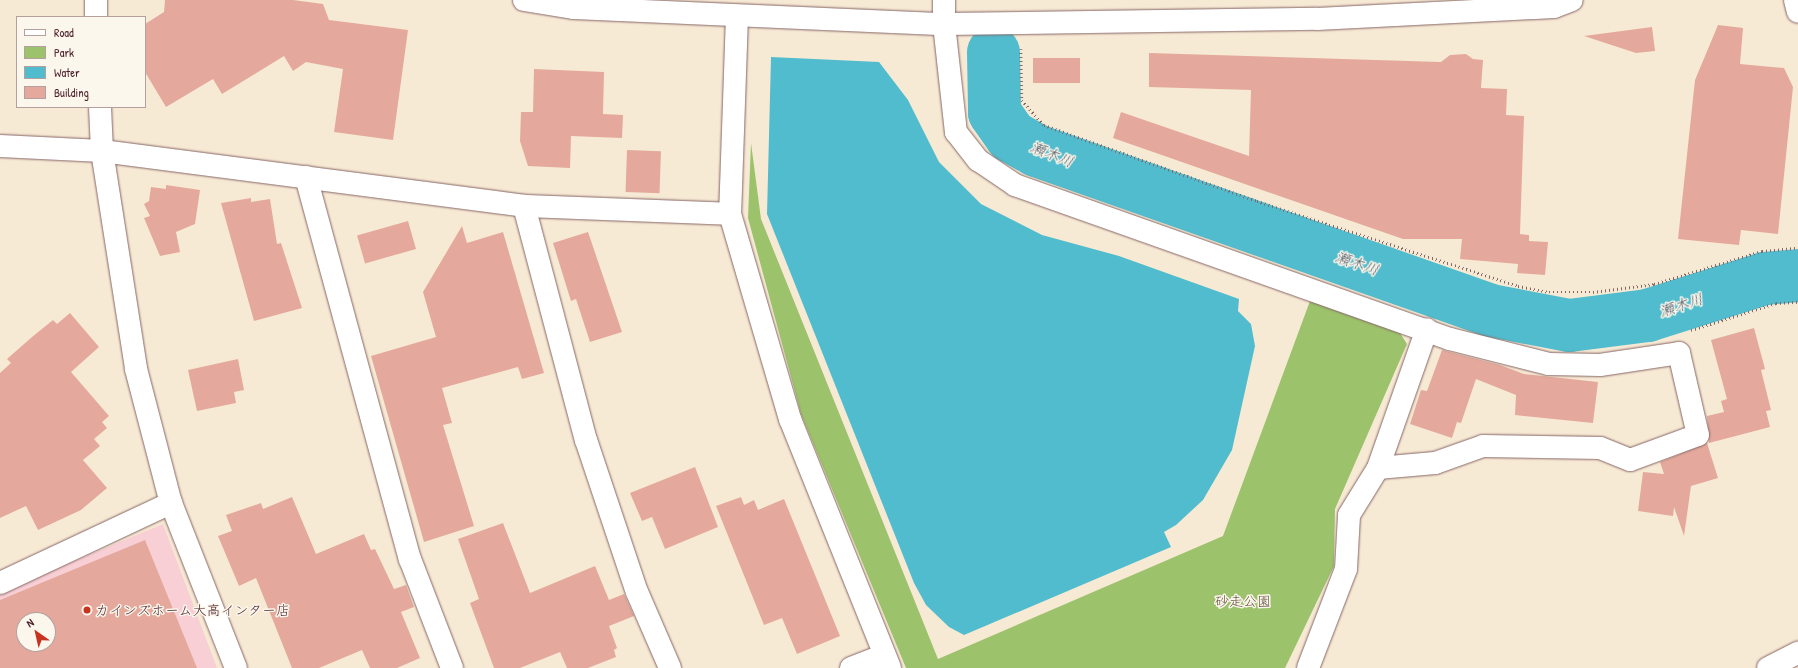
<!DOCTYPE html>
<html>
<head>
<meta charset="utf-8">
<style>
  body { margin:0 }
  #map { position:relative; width:1798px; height:668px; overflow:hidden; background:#f7ead5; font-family:"Patrick Hand","Klee One",sans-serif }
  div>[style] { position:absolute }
  .built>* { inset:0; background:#f7cfd5 }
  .green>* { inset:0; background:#9cc26c }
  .water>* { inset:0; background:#51bccd }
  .river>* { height:53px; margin:-26.5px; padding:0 26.5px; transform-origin:26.5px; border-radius:26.5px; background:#51bccd }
  .building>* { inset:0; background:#e4a99c; transform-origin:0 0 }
  .path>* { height:2.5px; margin-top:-1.25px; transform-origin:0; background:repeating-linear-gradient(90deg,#876666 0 1px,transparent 0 4px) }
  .roads { filter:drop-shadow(0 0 1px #876666) drop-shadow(0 0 1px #876666) }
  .minor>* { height:22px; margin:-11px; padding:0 11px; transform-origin:11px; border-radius:11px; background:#fff }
  .tertiary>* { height:22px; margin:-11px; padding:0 11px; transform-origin:11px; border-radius:11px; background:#fff }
  .primary>* { height:22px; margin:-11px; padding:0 11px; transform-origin:11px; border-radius:11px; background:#fff }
  .dots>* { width:11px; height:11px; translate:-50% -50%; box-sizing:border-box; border:2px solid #fbf7ec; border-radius:50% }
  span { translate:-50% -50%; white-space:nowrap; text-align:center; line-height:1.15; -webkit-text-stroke:3px #fbf7ec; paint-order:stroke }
  .park-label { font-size:14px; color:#63503e }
  .poi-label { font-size:14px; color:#4a1f2b }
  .left { translate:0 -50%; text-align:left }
  .water-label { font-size:15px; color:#4c5664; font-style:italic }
  .legend { position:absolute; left:16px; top:16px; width:130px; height:92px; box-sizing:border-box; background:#fbf7ec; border:1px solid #b4a19f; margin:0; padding:5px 7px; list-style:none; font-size:12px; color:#4a1f2b }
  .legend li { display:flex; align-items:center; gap:8px; height:20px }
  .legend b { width:20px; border:1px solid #b4a19f }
  .north { position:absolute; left:16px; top:612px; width:40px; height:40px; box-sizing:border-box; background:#fbf7ec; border:1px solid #b4a19f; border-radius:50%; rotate:326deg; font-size:11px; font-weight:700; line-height:16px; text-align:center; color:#4a1f2b }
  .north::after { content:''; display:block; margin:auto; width:14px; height:18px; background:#c8321e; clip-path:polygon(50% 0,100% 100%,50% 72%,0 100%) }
</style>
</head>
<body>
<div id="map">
  <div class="built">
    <div style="clip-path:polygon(evenodd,163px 524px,217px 668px,0 668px,0 592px,163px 524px,24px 620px,48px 620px,48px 644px,24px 644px,24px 620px)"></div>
  </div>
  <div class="green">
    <div style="clip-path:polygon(751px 143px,761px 219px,938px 659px,1223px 536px,1310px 301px,1400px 333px,1407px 344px,1335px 509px,1334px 566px,1285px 668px,906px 668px,801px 414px,748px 218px)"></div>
  </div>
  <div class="water">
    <div style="clip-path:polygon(771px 57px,879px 62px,908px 100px,939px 162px,981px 204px,1042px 235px,1119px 256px,1239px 299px,1238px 311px,1251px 324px,1255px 346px,1232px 450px,1203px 500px,1176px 525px,1164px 532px,1171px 547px,964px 635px,949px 627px,926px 605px,914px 583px,767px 214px)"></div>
  </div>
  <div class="river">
    <div style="left:993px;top:52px;width:60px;rotate:89deg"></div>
    <div style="left:994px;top:112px;width:29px;rotate:55deg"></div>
    <div style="left:1011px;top:136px;width:29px;rotate:29deg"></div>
    <div style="left:1036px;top:150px;width:481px;rotate:19.4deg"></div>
    <div style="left:1490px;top:310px;width:80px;rotate:10.8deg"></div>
    <div style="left:1569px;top:325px;width:79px;rotate:-7.3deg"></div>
    <div style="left:1647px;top:315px;width:123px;rotate:-17.5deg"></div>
    <div style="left:1764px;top:278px;width:34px;rotate:-5deg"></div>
  </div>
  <div class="building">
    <div style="clip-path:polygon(165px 0,293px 0,323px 4px,329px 20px,408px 30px,393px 140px,334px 132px,343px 69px,306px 62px,293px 71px,284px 56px,222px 94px,213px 79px,166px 107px,145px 72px,145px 24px,164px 12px)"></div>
    <div style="clip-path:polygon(1718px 25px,1743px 28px,1740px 64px,1784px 68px,1793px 87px,1778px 234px,1741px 230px,1739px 245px,1678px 239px,1695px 80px)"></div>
    <div style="clip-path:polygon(1652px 27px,1655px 51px,1636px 53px,1584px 36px)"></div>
    <div style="clip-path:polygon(1149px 53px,1441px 62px,1450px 55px,1466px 54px,1473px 59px,1483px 60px,1481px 88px,1507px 89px,1506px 115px,1524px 116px,1520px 234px,1529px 235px,1529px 241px,1548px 242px,1545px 275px,1517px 273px,1518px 264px,1460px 259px,1462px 239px,1403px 239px,1113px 138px,1121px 112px,1249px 156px,1251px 90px,1149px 87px)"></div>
    <div style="left:1033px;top:58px;width:47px;height:25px"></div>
    <div style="clip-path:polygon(534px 69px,604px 72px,603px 114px,623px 115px,622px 138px,571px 136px,570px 168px,528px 166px,520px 141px,521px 112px,533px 112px)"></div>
    <div style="left:627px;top:150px;width:34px;height:42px;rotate:2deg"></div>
    <div style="clip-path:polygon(166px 185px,200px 190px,195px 224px,176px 232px,180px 252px,160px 256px,144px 218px,150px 216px,144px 204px,149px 201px,151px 187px,166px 189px)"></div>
    <div style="clip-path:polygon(251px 198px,251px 202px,270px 199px,277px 244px,281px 243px,302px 308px,254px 321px,221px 203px)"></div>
    <div style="left:408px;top:221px;width:29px;height:53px;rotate:74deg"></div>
    <div style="clip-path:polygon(462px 226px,467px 243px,503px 232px,544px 373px,522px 379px,518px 367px,442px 388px,452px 423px,443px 425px,474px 526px,424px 542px,371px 356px,436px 337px,423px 292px)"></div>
    <div style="clip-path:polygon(588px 232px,622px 332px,590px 342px,576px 299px,571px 301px,553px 243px)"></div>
    <div style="clip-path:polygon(70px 313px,99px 347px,71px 372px,109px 416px,102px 422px,107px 428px,94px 439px,100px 446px,83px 460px,107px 488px,81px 510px,38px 530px,26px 506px,0 518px,0 373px,11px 363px,7px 359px,32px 337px,53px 320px,57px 324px)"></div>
    <div style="clip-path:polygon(1754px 328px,1765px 369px,1761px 370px,1771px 410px,1766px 411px,1770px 427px,1709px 443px,1707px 416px,1724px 412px,1721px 401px,1727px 399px,1711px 340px)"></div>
    <div style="clip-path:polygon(1442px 350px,1500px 365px,1524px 374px,1598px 382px,1593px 423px,1515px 415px,1516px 395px,1476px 379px,1461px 423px,1457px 422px,1452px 438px,1410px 424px,1421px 390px,1427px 391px)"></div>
    <div style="clip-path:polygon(238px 359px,244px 390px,234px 392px,236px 403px,197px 411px,188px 370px)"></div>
    <div style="clip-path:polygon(1707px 443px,1718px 478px,1691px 486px,1684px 536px,1674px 507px,1673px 516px,1638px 511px,1643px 472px,1664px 474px,1660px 462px)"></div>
    <div style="clip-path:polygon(695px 467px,718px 527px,665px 549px,652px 517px,642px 521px,630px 493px)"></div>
    <div style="clip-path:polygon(292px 497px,316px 554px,364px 534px,371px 550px,375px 549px,394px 589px,406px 585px,414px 607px,401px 612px,420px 658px,397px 668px,370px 668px,362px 650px,319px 668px,292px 668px,256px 578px,239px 586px,218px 536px,232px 531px,226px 515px,261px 503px,263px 509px)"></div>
    <div style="clip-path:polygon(741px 497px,744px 505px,754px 500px,758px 510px,784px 499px,840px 636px,797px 654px,782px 618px,764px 625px,716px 506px)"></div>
    <div style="clip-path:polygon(503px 523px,530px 593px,595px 566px,609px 600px,624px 594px,634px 616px,609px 626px,617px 648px,614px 650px,616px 657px,588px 668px,567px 668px,560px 652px,520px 668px,494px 668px,470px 603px,479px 599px,458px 539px)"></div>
    <div style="clip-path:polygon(evenodd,145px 540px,197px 668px,0 668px,0 600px,145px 540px,24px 620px,48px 620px,48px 644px,24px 644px,24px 620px)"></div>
  </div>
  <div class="path">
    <div style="left:1021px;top:49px;width:51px;rotate:88.9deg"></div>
    <div style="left:1022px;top:100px;width:33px;rotate:49deg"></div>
    <div style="left:1044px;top:125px;width:226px;rotate:19.6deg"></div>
    <div style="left:1257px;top:201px;width:274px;rotate:18deg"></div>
    <div style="left:1518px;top:286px;width:32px;rotate:11deg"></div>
    <div style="left:1549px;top:292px;width:44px"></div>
    <div style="left:1593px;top:292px;width:62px;rotate:-7.5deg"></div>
    <div style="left:1654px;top:284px;width:113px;rotate:-17deg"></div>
    <div style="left:1762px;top:251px;width:36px;rotate:-5deg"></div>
    <div style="left:1691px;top:330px;width:89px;rotate:-17.6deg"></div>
    <div style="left:1776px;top:303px;width:22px;rotate:-3deg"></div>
  </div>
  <div class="roads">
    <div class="minor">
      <div style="left:96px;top:0;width:17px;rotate:90deg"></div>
      <div style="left:524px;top:0;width:51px;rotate:9.1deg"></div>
      <div style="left:574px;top:8px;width:370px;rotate:2.5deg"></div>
      <div style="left:944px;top:24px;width:373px;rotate:-0.8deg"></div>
      <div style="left:1317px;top:19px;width:237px;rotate:-2.9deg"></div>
      <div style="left:1554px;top:7px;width:19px;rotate:-21deg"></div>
      <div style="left:944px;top:0;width:24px;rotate:90deg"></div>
      <div style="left:944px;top:24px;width:109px;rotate:83.7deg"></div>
      <div style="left:956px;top:132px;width:36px;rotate:52deg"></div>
      <div style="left:978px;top:160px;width:45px;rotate:34deg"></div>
      <div style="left:1015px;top:185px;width:461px;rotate:19.5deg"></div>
      <div style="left:1450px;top:339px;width:102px;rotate:14.2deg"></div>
      <div style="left:1549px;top:364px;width:51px;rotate:1.1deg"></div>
      <div style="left:1600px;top:365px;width:80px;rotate:-8.6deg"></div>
      <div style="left:1679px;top:353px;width:84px;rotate:77deg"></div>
      <div style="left:1698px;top:435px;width:72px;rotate:159.8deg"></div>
      <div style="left:1630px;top:460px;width:32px;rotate:-158deg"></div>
      <div style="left:1600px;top:448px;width:117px;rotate:-179deg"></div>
      <div style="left:1483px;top:446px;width:51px;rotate:160.5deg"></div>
      <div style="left:1435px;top:463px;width:57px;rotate:175deg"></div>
      <div style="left:737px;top:16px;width:198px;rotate:92deg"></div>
      <div style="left:730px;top:214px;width:214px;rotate:73.7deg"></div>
      <div style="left:790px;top:419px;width:268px;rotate:68.1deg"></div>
      <div style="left:100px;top:107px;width:44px;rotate:87.4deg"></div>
      <div style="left:102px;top:151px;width:221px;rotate:81.1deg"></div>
      <div style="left:136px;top:369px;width:138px;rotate:75.4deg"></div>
      <div style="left:171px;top:503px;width:177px;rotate:68.5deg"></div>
      <div style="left:0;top:146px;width:102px;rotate:2.8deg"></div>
      <div style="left:102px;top:151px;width:426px;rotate:7.4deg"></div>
      <div style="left:524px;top:206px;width:206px;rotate:2.2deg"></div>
      <div style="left:306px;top:177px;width:396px;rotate:74.8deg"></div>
      <div style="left:410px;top:559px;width:117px;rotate:68.9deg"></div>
      <div style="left:524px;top:206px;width:242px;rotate:75.2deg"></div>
      <div style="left:586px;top:440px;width:160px;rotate:71.5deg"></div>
      <div style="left:637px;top:592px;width:83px;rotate:66.5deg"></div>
      <div style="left:0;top:583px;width:189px;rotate:-25.1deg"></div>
      <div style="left:851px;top:668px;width:36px;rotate:-21deg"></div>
      <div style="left:1308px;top:668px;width:106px;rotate:-69deg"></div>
      <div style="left:1346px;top:569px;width:54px;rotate:-86.8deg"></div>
      <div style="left:1349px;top:515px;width:55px;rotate:-58.3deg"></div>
      <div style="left:1378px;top:468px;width:147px;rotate:-70.6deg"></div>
    </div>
    <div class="tertiary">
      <div style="left:1768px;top:668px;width:34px;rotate:-27deg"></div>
    </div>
    <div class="primary">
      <div style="left:1795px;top:0;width:12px;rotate:76deg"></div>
    </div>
  </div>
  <div class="dots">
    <div style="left:87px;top:610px;background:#c8321e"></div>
  </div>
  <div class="park-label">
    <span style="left:1243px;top:601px">砂走公園</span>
  </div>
  <div class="poi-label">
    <span class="left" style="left:95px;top:610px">カインズホーム大高インター店</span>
  </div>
  <div class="water-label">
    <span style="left:1052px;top:154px;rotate:22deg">瀬木川</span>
    <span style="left:1357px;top:263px;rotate:19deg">瀬木川</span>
    <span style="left:1681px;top:305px;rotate:-18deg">瀬木川</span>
  </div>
  <ul class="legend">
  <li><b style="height:5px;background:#fff"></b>Road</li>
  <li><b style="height:11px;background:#9cc26c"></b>Park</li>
  <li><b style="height:11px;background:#51bccd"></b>Water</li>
  <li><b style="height:11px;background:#e4a99c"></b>Building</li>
  </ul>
  <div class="north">N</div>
</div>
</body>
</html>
